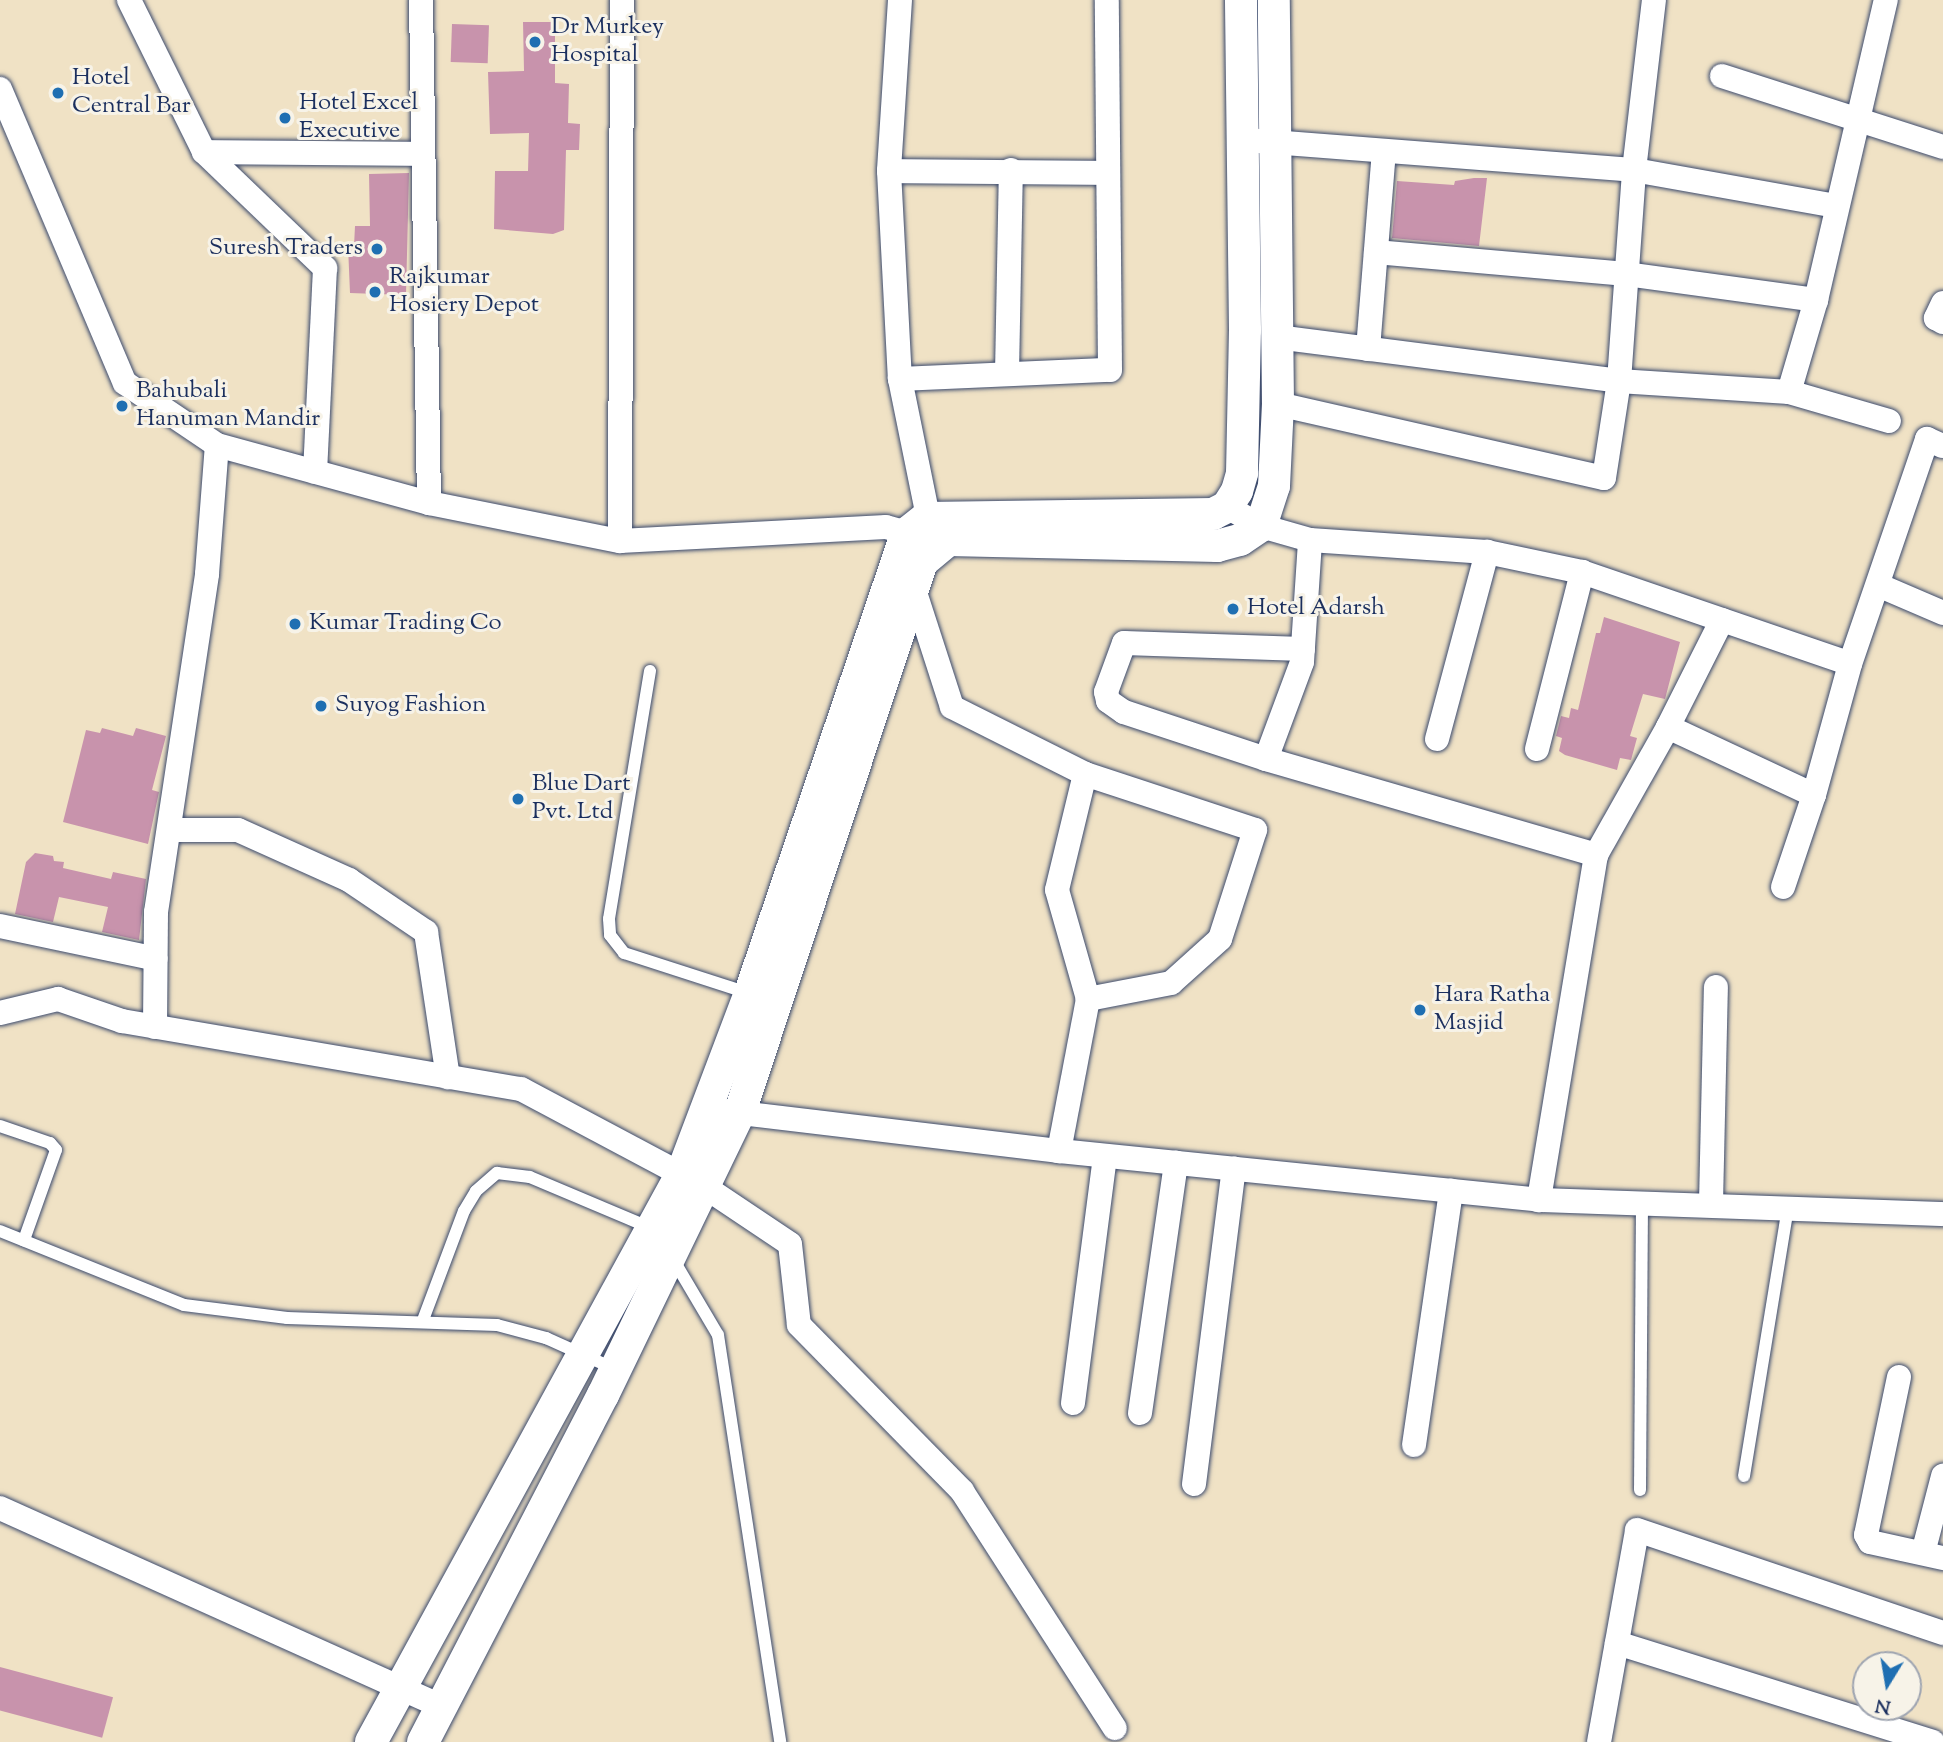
<!DOCTYPE html>
<html>
<head>
<meta charset="utf-8">
<style>
  body { margin:0 }
  #map { position:relative; width:1943px; height:1742px; overflow:hidden; background:#f0e2c5; font-family:"Sorts Mill Goudy",serif }
  div>[style] { position:absolute }
  .building>* { inset:0; background:#c893ac; transform-origin:0 0 }
  .roads { filter:drop-shadow(0 0 2px #3b4a6d) drop-shadow(0 0 2px #3b4a6d) }
  .service>* { height:12px; margin:-6px; padding:0 6px; transform-origin:6px; border-radius:6px; background:#fff }
  .minor>* { height:24px; margin:-12px; padding:0 12px; transform-origin:12px; border-radius:12px; background:#fff }
  .tertiary>* { height:32px; margin:-16px; padding:0 16px; transform-origin:16px; border-radius:16px; background:#fff }
  .dots>* { width:19px; height:19px; translate:-50% -50%; box-sizing:border-box; border:4px solid #f7f3e8; border-radius:50% }
  span { translate:-50% -50%; white-space:nowrap; text-align:center; line-height:1.15; -webkit-text-stroke:6px #f7f3e8; paint-order:stroke }
  .poi-label { font-size:24px; color:#1b2f5e }
  .left { translate:0 -50%; text-align:left }
  .right { translate:-100% -50%; text-align:right }
  .north { position:absolute; left:1852px; top:1651px; width:70px; height:70px; box-sizing:border-box; background:#f7f3e8; border:2px solid #9fa5b1; border-radius:50%; rotate:191deg; font-size:19px; font-weight:700; line-height:28px; text-align:center; color:#1b2f5e }
  .north::after { content:''; display:block; margin:auto; width:24px; height:32px; background:#1f6fb2; clip-path:polygon(50% 0,100% 100%,50% 72%,0 100%) }
</style>
</head>
<body>
<div id="map">
  <div class="building">
    <div style="clip-path:polygon(523px 22px,555px 22px,555px 83px,569px 84px,568px 123px,580px 124px,579px 150px,566px 150px,564px 230px,553px 234px,494px 229px,495px 171px,528px 171px,529px 133px,490px 134px,488px 72px,524px 71px)"></div>
    <div style="left:452px;top:24px;width:37px;height:38px;rotate:2deg"></div>
    <div style="clip-path:polygon(409px 173px,406px 295px,350px 293px,348px 246px,354px 246px,355px 226px,370px 226px,369px 174px)"></div>
    <div style="clip-path:polygon(1474px 178px,1487px 178px,1479px 246px,1392px 238px,1397px 181px,1454px 185px,1455px 181px)"></div>
    <div style="clip-path:polygon(1604px 617px,1680px 642px,1665px 699px,1643px 694px,1630px 736px,1637px 738px,1631px 760px,1620px 758px,1617px 770px,1565px 755px,1559px 751px,1562px 738px,1556px 736px,1561px 716px,1569px 718px,1571px 708px,1578px 710px,1596px 633px,1600px 633px)"></div>
    <div style="clip-path:polygon(102px 728px,133px 736px,136px 728px,166px 736px,152px 790px,159px 792px,148px 844px,63px 822px,86px 730px,100px 733px)"></div>
    <div style="clip-path:polygon(35px 853px,53px 856px,54px 861px,64px 862px,63px 868px,111px 879px,113px 872px,146px 879px,139px 940px,102px 932px,108px 907px,59px 897px,53px 922px,15px 914px,26px 862px)"></div>
    <div style="left:0;top:1667px;width:117px;height:42px;rotate:15deg"></div>
  </div>
  <div class="roads">
    <div class="service">
      <div style="left:650px;top:671px;width:251px;rotate:99.4deg"></div>
      <div style="left:609px;top:919px;width:16px;rotate:86deg"></div>
      <div style="left:610px;top:935px;width:23px;rotate:52deg"></div>
      <div style="left:624px;top:953px;width:130px;rotate:17.9deg"></div>
      <div style="left:0;top:1126px;width:53px;rotate:18.8deg"></div>
      <div style="left:50px;top:1143px;width:9px;rotate:49deg"></div>
      <div style="left:56px;top:1150px;width:96px;rotate:109.6deg"></div>
      <div style="left:0;top:1231px;width:198px;rotate:21.9deg"></div>
      <div style="left:184px;top:1305px;width:104px;rotate:7.2deg"></div>
      <div style="left:287px;top:1318px;width:210px;rotate:1.9deg"></div>
      <div style="left:497px;top:1325px;width:51px;rotate:14.9deg"></div>
      <div style="left:546px;top:1338px;width:76px;rotate:24.2deg"></div>
      <div style="left:673px;top:1259px;width:88px;rotate:59.4deg"></div>
      <div style="left:718px;top:1335px;width:412px;rotate:81.3deg"></div>
      <div style="left:423px;top:1320px;width:116px;rotate:-69.4deg"></div>
      <div style="left:464px;top:1211px;width:23px;rotate:-59deg"></div>
      <div style="left:476px;top:1191px;width:28px;rotate:-41deg"></div>
      <div style="left:497px;top:1173px;width:33px;rotate:7deg"></div>
      <div style="left:530px;top:1177px;width:131px;rotate:22.9deg"></div>
      <div style="left:1744px;top:1476px;width:273px;rotate:-80.7deg"></div>
      <div style="left:1640px;top:1490px;width:288px;rotate:-89.6deg"></div>
    </div>
    <div class="minor">
      <div style="left:129px;top:0;width:169px;rotate:63.7deg"></div>
      <div style="left:204px;top:152px;width:168px;rotate:43.8deg"></div>
      <div style="left:325px;top:268px;width:204px;rotate:92.8deg"></div>
      <div style="left:421px;top:0;width:503px;rotate:89.09deg"></div>
      <div style="left:900px;top:0;width:171px;rotate:93.7deg"></div>
      <div style="left:889px;top:171px;width:208px;rotate:87deg"></div>
      <div style="left:900px;top:379px;width:160px;rotate:78.5deg"></div>
      <div style="left:1722px;top:76px;width:232px;rotate:17.8deg"></div>
      <div style="left:0;top:89px;width:319px;rotate:67deg"></div>
      <div style="left:125px;top:383px;width:111px;rotate:34deg"></div>
      <div style="left:217px;top:445px;width:220px;rotate:15.3deg"></div>
      <div style="left:429px;top:503px;width:195px;rotate:11.3deg"></div>
      <div style="left:620px;top:541px;width:266px;rotate:-3deg"></div>
      <div style="left:886px;top:527px;width:22px;rotate:16deg"></div>
      <div style="left:907px;top:533px;width:18px;rotate:63deg"></div>
      <div style="left:1258px;top:141px;width:377px;rotate:4.4deg"></div>
      <div style="left:1634px;top:170px;width:206px;rotate:10.1deg"></div>
      <div style="left:204px;top:152px;width:219px;rotate:0.5deg"></div>
      <div style="left:889px;top:171px;width:216px;rotate:0.5deg"></div>
      <div style="left:1376px;top:252px;width:251px;rotate:5deg"></div>
      <div style="left:1626px;top:274px;width:192px;rotate:7.8deg"></div>
      <div style="left:1943px;top:303px;width:17px;rotate:115deg"></div>
      <div style="left:1936px;top:318px;width:8px;rotate:30deg"></div>
      <div style="left:1277px;top:337px;width:345px;rotate:7.3deg"></div>
      <div style="left:1619px;top:381px;width:170px;rotate:3.7deg"></div>
      <div style="left:1789px;top:392px;width:96px;rotate:-73.6deg"></div>
      <div style="left:1816px;top:300px;width:308px;rotate:-76.9deg"></div>
      <div style="left:1368px;top:349px;width:198px;rotate:-85.4deg"></div>
      <div style="left:1007px;top:373px;width:203px;rotate:-88.9deg"></div>
      <div style="left:900px;top:379px;width:210px;rotate:-2.5deg"></div>
      <div style="left:1110px;top:370px;width:370px;rotate:-90.5deg"></div>
      <div style="left:1789px;top:392px;width:104px;rotate:16.2deg"></div>
      <div style="left:1278px;top:404px;width:334px;rotate:12.8deg"></div>
      <div style="left:1604px;top:478px;width:98px;rotate:-81.2deg"></div>
      <div style="left:1619px;top:381px;width:212px;rotate:-85.9deg"></div>
      <div style="left:1634px;top:170px;width:171px;rotate:-83.3deg"></div>
      <div style="left:1227px;top:507px;width:39px;rotate:29deg"></div>
      <div style="left:1261px;top:526px;width:51px;rotate:15.9deg"></div>
      <div style="left:1310px;top:540px;width:177px;rotate:3.9deg"></div>
      <div style="left:1487px;top:552px;width:97px;rotate:11.9deg"></div>
      <div style="left:1582px;top:572px;width:283px;rotate:18.9deg"></div>
      <div style="left:620px;top:541px;width:541px;rotate:-89.79deg"></div>
      <div style="left:911px;top:580px;width:133px;rotate:72.1deg"></div>
      <div style="left:952px;top:707px;width:149px;rotate:26.7deg"></div>
      <div style="left:1085px;top:774px;width:179px;rotate:18.2deg"></div>
      <div style="left:1255px;top:830px;width:114px;rotate:107.8deg"></div>
      <div style="left:1220px;top:939px;width:66px;rotate:138.1deg"></div>
      <div style="left:1171px;top:983px;width:85px;rotate:169.1deg"></div>
      <div style="left:1088px;top:999px;width:155px;rotate:100.8deg"></div>
      <div style="left:1878px;top:585px;width:71px;rotate:23.3deg"></div>
      <div style="left:1722px;top:620px;width:120px;rotate:116.8deg"></div>
      <div style="left:1668px;top:727px;width:161px;rotate:25deg"></div>
      <div style="left:1814px;top:795px;width:97px;rotate:108.6deg"></div>
      <div style="left:1303px;top:649px;width:179px;rotate:-178.1deg"></div>
      <div style="left:1124px;top:643px;width:52px;rotate:110.2deg"></div>
      <div style="left:1106px;top:692px;width:9px;rotate:77deg"></div>
      <div style="left:1108px;top:701px;width:19px;rotate:35deg"></div>
      <div style="left:1124px;top:712px;width:150px;rotate:18.3deg"></div>
      <div style="left:1266px;top:759px;width:344px;rotate:16.2deg"></div>
      <div style="left:1596px;top:855px;width:350px;rotate:99.4deg"></div>
      <div style="left:1437px;top:739px;width:194px;rotate:-75deg"></div>
      <div style="left:1537px;top:749px;width:183px;rotate:-75.7deg"></div>
      <div style="left:1266px;top:759px;width:103px;rotate:-69.6deg"></div>
      <div style="left:1302px;top:662px;width:122px;rotate:-86.2deg"></div>
      <div style="left:1085px;top:774px;width:119px;rotate:103.6deg"></div>
      <div style="left:1057px;top:890px;width:113px;rotate:74.1deg"></div>
      <div style="left:1814px;top:795px;width:136px;rotate:-74.6deg"></div>
      <div style="left:1850px;top:664px;width:238px;rotate:-71.1deg"></div>
      <div style="left:1927px;top:439px;width:17px;rotate:24deg"></div>
      <div style="left:169px;top:830px;width:69px"></div>
      <div style="left:238px;top:830px;width:122px;rotate:24.2deg"></div>
      <div style="left:349px;top:880px;width:93px;rotate:34deg"></div>
      <div style="left:426px;top:932px;width:147px;rotate:81.4deg"></div>
      <div style="left:1596px;top:855px;width:147px;rotate:-60.6deg"></div>
      <div style="left:0;top:926px;width:159px;rotate:11.9deg"></div>
      <div style="left:0;top:1013px;width:60px;rotate:-13.6deg"></div>
      <div style="left:58px;top:999px;width:68px;rotate:19deg"></div>
      <div style="left:122px;top:1021px;width:405px;rotate:9.7deg"></div>
      <div style="left:521px;top:1089px;width:208px;rotate:28deg"></div>
      <div style="left:705px;top:1187px;width:102px;rotate:33.8deg"></div>
      <div style="left:790px;top:1244px;width:81px;rotate:83.7deg"></div>
      <div style="left:799px;top:1325px;width:233px;rotate:45.5deg"></div>
      <div style="left:962px;top:1491px;width:282px;rotate:57.2deg"></div>
      <div style="left:155px;top:1027px;width:115px;rotate:-89.5deg"></div>
      <div style="left:156px;top:912px;width:342px;rotate:-81.4deg"></div>
      <div style="left:207px;top:574px;width:129px;rotate:-85.6deg"></div>
      <div style="left:724px;top:1111px;width:337px;rotate:6.8deg"></div>
      <div style="left:1059px;top:1151px;width:482px;rotate:5.8deg"></div>
      <div style="left:1539px;top:1200px;width:404px;rotate:2deg"></div>
      <div style="left:1711px;top:1203px;width:216px;rotate:-88.7deg"></div>
      <div style="left:1899px;top:1377px;width:161px;rotate:101.8deg"></div>
      <div style="left:1866px;top:1535px;width:8px;rotate:60deg"></div>
      <div style="left:1870px;top:1542px;width:75px;rotate:12.4deg"></div>
      <div style="left:1073px;top:1403px;width:249px;rotate:-82.6deg"></div>
      <div style="left:1140px;top:1413px;width:253px;rotate:-81.8deg"></div>
      <div style="left:1414px;top:1445px;width:257px;rotate:-81.7deg"></div>
      <div style="left:1194px;top:1484px;width:318px;rotate:-82.8deg"></div>
      <div style="left:0;top:1508px;width:485px;rotate:24.2deg"></div>
      <div style="left:1923px;top:1553px;width:80px;rotate:-75.4deg"></div>
      <div style="left:1617px;top:1643px;width:331px;rotate:17.4deg"></div>
      <div style="left:1599px;top:1742px;width:215px;rotate:-79.8deg"></div>
      <div style="left:1637px;top:1530px;width:323px;rotate:18.6deg"></div>
    </div>
    <div class="tertiary">
      <div style="left:371px;top:1742px;width:648px;rotate:-61.34deg"></div>
      <div style="left:682px;top:1173px;width:192px;rotate:-69.3deg"></div>
      <div style="left:750px;top:993px;width:486px;rotate:-71.2deg"></div>
      <div style="left:907px;top:533px;width:24px;rotate:-38deg"></div>
      <div style="left:926px;top:518px;width:287px;rotate:-0.8deg"></div>
      <div style="left:1213px;top:514px;width:16px;rotate:-27deg"></div>
      <div style="left:1227px;top:507px;width:19px;rotate:-58deg"></div>
      <div style="left:1237px;top:491px;width:19px;rotate:-74deg"></div>
      <div style="left:1242px;top:473px;width:143px;rotate:-88.8deg"></div>
      <div style="left:1245px;top:330px;width:330px;rotate:-90.7deg"></div>
      <div style="left:423px;top:1742px;width:391px;rotate:-62.6deg"></div>
      <div style="left:603px;top:1395px;width:314px;rotate:-64.2deg"></div>
      <div style="left:740px;top:1112px;width:579px;rotate:-71.69deg"></div>
      <div style="left:922px;top:562px;width:34px;rotate:-40deg"></div>
      <div style="left:948px;top:540px;width:269px;rotate:1.3deg"></div>
      <div style="left:1217px;top:546px;width:24px;rotate:-15deg"></div>
      <div style="left:1240px;top:540px;width:25px;rotate:-34deg"></div>
      <div style="left:1261px;top:526px;width:42px;rotate:-72deg"></div>
      <div style="left:1274px;top:486px;width:82px;rotate:-87.2deg"></div>
      <div style="left:1278px;top:404px;width:404px;rotate:-90.6deg"></div>
    </div>
  </div>
  <div class="dots">
    <div style="left:535px;top:42px;background:#1f6fb2"></div>
    <div style="left:58px;top:93px;background:#1f6fb2"></div>
    <div style="left:285px;top:118px;background:#1f6fb2"></div>
    <div style="left:377px;top:249px;background:#1f6fb2"></div>
    <div style="left:375px;top:292px;background:#1f6fb2"></div>
    <div style="left:122px;top:406px;background:#1f6fb2"></div>
    <div style="left:1233px;top:609px;background:#1f6fb2"></div>
    <div style="left:295px;top:624px;background:#1f6fb2"></div>
    <div style="left:321px;top:706px;background:#1f6fb2"></div>
    <div style="left:518px;top:799px;background:#1f6fb2"></div>
    <div style="left:1420px;top:1010px;background:#1f6fb2"></div>
  </div>
  <div class="poi-label">
    <span class="left" style="left:551px;top:42px">Dr Murkey<br>Hospital</span>
    <span class="left" style="left:72px;top:93px">Hotel<br>Central Bar</span>
    <span class="left" style="left:299px;top:118px">Hotel Excel<br>Executive</span>
    <span class="right" style="left:363px;top:249px">Suresh Traders</span>
    <span class="left" style="left:389px;top:292px">Rajkumar<br>Hosiery Depot</span>
    <span class="left" style="left:136px;top:406px">Bahubali<br>Hanuman Mandir</span>
    <span class="left" style="left:1247px;top:609px">Hotel Adarsh</span>
    <span class="left" style="left:309px;top:624px">Kumar Trading Co</span>
    <span class="left" style="left:335px;top:706px">Suyog Fashion</span>
    <span class="left" style="left:532px;top:799px">Blue Dart<br>Pvt. Ltd</span>
    <span class="left" style="left:1434px;top:1010px">Hara Ratha<br>Masjid</span>
  </div>
  <div class="north">N</div>
</div>
</body>
</html>
